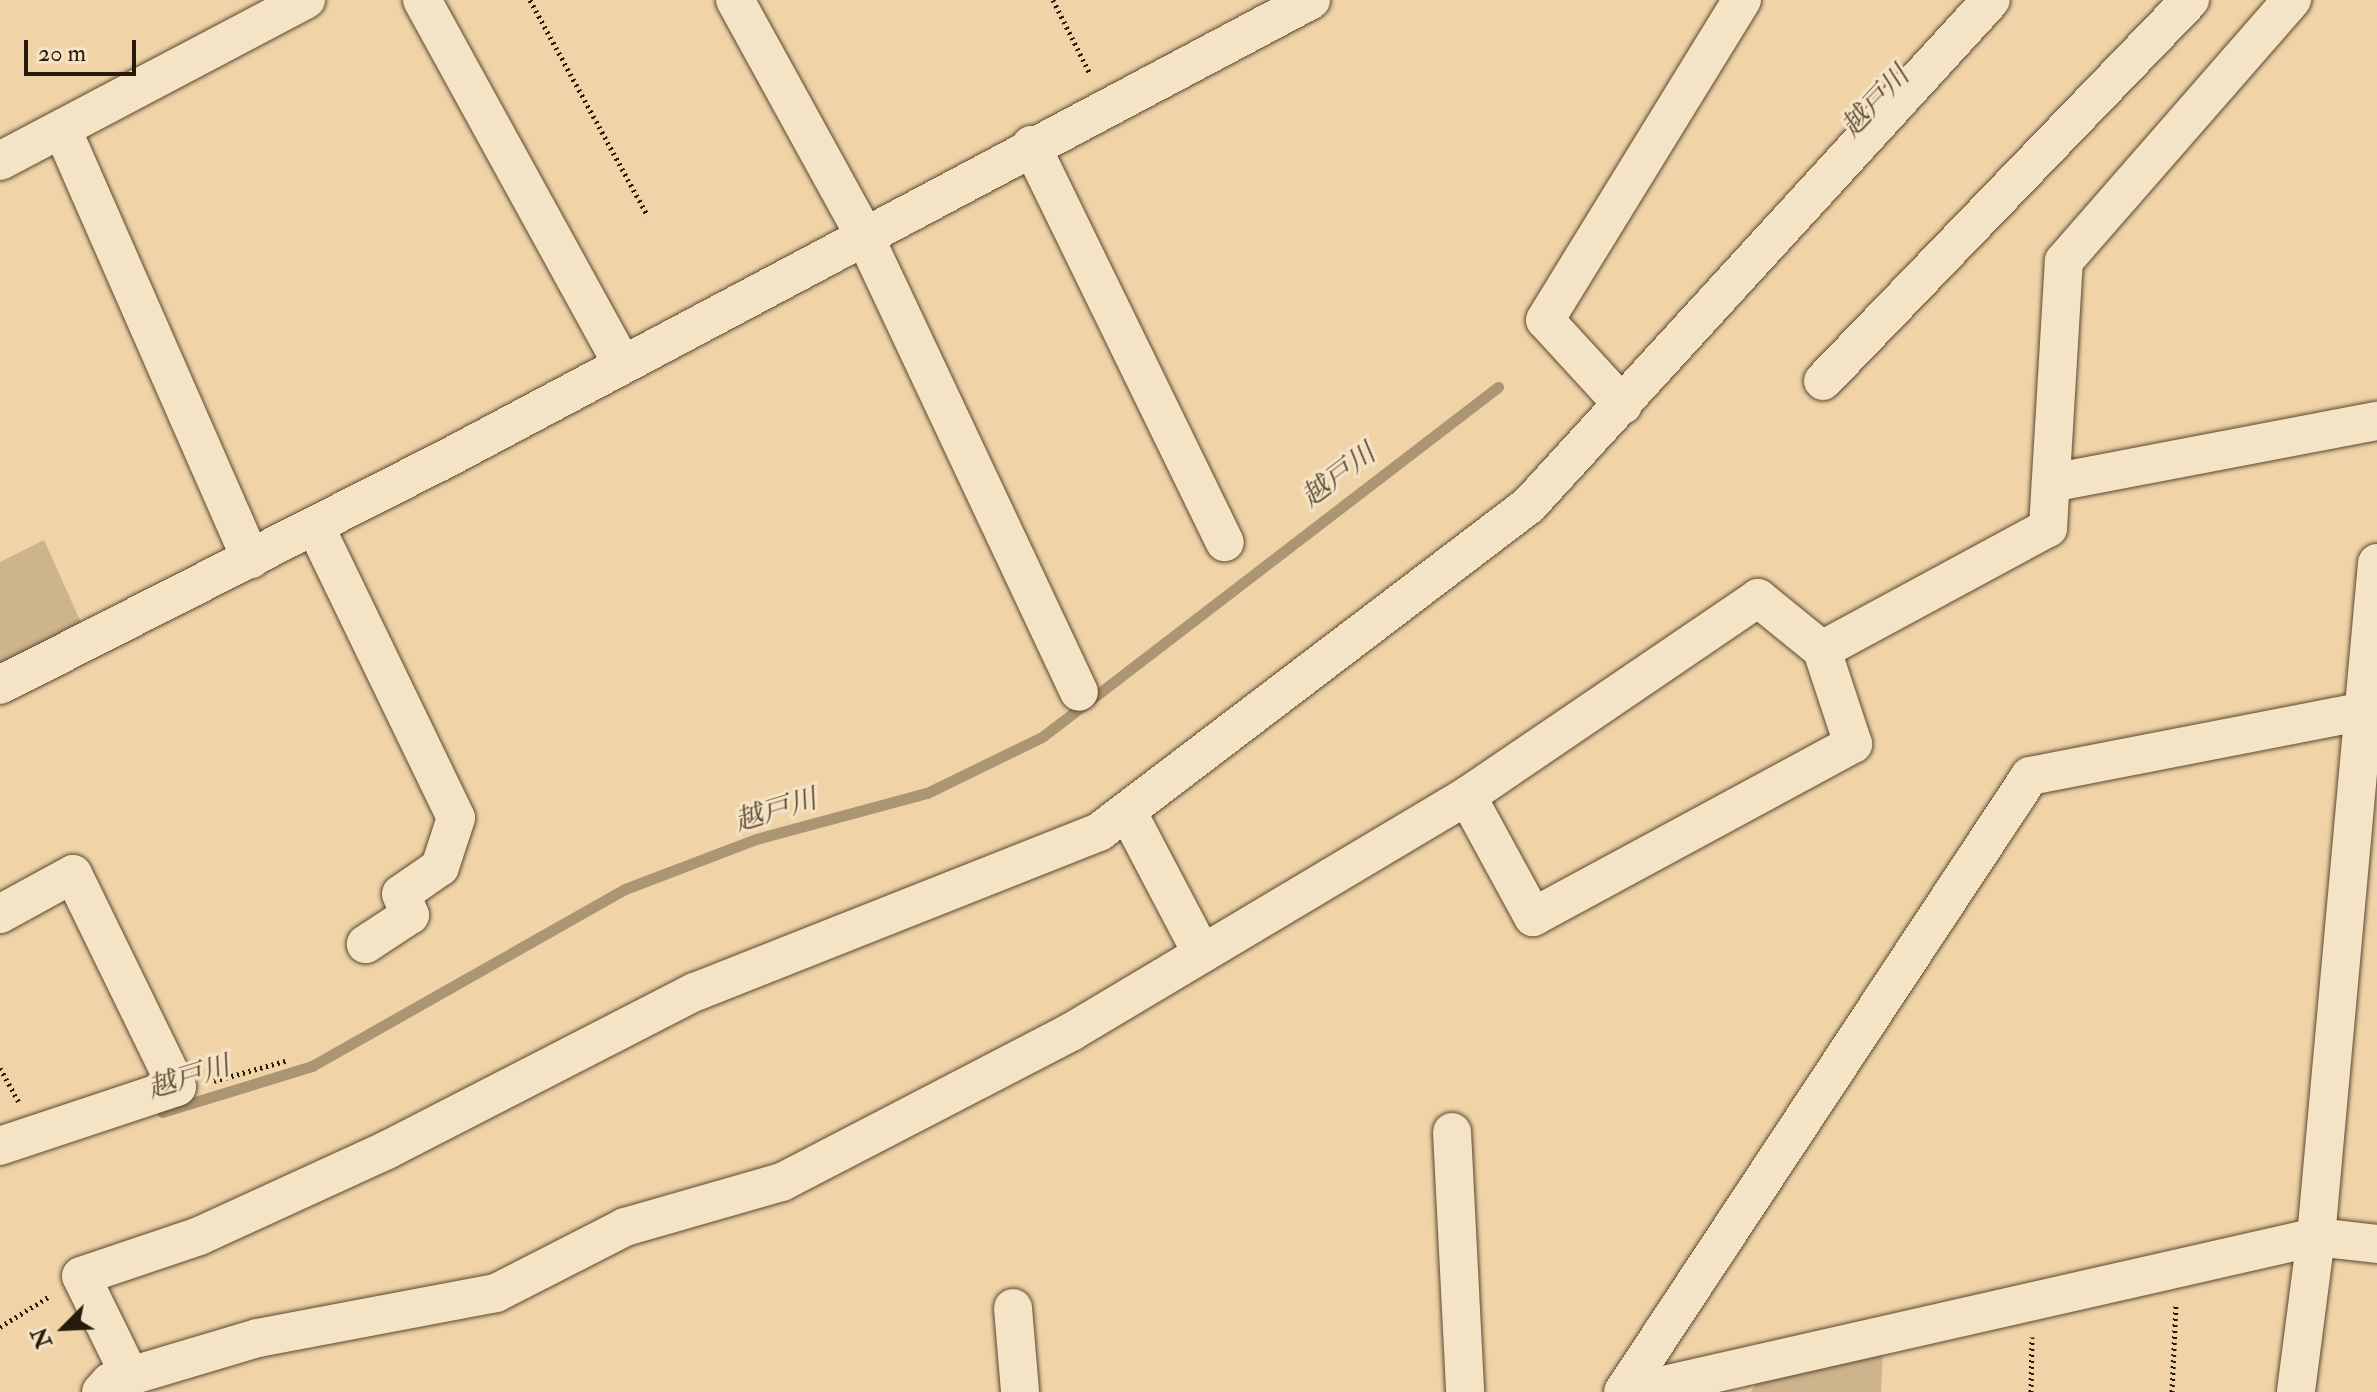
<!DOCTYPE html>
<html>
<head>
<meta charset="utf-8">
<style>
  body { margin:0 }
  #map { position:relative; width:2377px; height:1392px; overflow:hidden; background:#f0d4a7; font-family:"IM FELL Double Pica","Noto Serif JP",serif }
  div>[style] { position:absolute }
  .green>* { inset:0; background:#ceb48c }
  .stream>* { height:11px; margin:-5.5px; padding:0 5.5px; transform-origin:5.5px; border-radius:5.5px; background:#ac9572 }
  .path>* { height:5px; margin-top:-2.5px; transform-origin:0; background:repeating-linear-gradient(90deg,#271a0a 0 2px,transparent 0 6px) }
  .roads { filter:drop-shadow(0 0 2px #594831) drop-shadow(0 0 2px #594831) }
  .minor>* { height:38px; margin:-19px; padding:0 19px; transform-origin:19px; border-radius:19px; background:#f5e3c6 }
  span { translate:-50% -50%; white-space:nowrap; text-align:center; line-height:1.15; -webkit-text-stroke:6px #f5e3c6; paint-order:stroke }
  .water-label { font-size:28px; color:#5c4b34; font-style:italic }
  .north { position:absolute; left:24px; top:1288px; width:80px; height:80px; -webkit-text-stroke:6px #f5e3c6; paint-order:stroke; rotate:246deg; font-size:22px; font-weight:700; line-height:32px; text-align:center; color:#271a0a }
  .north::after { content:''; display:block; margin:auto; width:28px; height:36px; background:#271a0a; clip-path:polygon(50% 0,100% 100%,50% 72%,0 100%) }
  .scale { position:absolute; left:24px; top:40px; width:112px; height:36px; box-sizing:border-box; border:4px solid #271a0a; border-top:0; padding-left:10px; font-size:24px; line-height:28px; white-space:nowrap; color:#271a0a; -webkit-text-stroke:6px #f5e3c6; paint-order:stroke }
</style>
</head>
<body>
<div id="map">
  <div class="green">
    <div style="clip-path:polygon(44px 540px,88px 638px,0 685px,0 562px)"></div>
    <div style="clip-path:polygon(1883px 1351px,1881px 1392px,1751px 1392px,1758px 1381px)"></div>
  </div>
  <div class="stream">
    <div style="left:162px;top:1112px;width:157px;rotate:-17deg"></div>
    <div style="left:312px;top:1066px;width:360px;rotate:-29.5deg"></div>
    <div style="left:625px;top:889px;width:140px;rotate:-20.9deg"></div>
    <div style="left:756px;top:839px;width:177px;rotate:-15.1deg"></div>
    <div style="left:927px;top:793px;width:128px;rotate:-26deg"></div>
    <div style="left:1042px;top:737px;width:575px;rotate:-37.51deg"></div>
  </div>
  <div class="path">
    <div style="left:530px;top:0;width:246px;rotate:61.4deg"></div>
    <div style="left:1053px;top:0;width:83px;rotate:63.4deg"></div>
    <div style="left:0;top:1068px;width:39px;rotate:61deg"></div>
    <div style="left:214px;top:1081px;width:77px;rotate:-15.8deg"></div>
    <div style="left:0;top:1327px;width:59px;rotate:-31.8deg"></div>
    <div style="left:2031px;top:1392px;width:55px;rotate:-89deg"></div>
    <div style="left:2172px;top:1392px;width:87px;rotate:-87.4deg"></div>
  </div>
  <div class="roads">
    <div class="minor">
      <div style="left:422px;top:0;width:415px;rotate:61.2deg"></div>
      <div style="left:735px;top:0;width:266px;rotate:61.2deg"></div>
      <div style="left:863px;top:233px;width:507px;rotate:64.8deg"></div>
      <div style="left:62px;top:129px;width:470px;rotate:66.3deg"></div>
      <div style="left:1031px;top:145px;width:442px;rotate:64deg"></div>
      <div style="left:0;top:161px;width:346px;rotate:-27.8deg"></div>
      <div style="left:1823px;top:381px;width:529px;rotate:-46.07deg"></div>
      <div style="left:1623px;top:405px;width:115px;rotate:-132.5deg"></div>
      <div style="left:1545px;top:320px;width:376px;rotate:-58.4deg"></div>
      <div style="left:2051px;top:483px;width:332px;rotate:-10.8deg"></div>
      <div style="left:315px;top:526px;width:324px;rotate:64.2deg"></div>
      <div style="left:456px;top:818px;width:52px;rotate:108.1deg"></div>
      <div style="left:440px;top:867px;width:47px;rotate:145.3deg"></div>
      <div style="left:401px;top:894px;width:23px;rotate:67deg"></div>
      <div style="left:410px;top:915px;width:53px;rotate:146.6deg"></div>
      <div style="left:2377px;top:563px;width:677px;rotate:95.17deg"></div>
      <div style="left:2316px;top:1237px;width:61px;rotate:6.5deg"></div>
      <div style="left:0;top:685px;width:493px;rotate:-26.9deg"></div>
      <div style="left:440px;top:462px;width:986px;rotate:-27.94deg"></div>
      <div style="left:1467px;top:796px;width:138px;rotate:61.4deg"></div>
      <div style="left:1533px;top:917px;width:364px;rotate:-28.4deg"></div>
      <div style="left:1853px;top:744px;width:99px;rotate:-108.3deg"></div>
      <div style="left:1127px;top:811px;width:161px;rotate:62.3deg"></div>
      <div style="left:0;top:914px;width:83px;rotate:-28.7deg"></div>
      <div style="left:73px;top:874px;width:237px;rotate:64deg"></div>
      <div style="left:177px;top:1087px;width:187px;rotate:161.6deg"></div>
      <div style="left:1452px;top:1132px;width:260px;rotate:87.1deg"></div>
      <div style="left:1013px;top:1308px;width:84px;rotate:85.2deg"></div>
      <div style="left:130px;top:1376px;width:111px;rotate:-116.1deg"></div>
      <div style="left:81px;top:1276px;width:125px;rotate:-18.7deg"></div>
      <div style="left:199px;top:1236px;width:207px;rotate:-24.6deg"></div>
      <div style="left:387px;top:1150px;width:346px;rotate:-27.2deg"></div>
      <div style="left:695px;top:992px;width:435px;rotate:-21.6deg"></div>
      <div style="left:1099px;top:832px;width:540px;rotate:-37.25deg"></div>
      <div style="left:1529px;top:505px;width:684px;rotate:-47.55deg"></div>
      <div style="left:101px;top:1392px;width:13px;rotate:-48deg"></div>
      <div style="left:110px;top:1382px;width:154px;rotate:-16.6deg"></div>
      <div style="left:258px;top:1338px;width:242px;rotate:-10.7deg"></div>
      <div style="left:496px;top:1293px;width:145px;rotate:-27.1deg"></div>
      <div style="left:625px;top:1227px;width:163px;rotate:-16deg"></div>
      <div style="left:782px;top:1182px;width:326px;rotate:-27.4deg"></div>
      <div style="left:1071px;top:1032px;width:461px;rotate:-30.8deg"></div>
      <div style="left:1467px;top:796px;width:352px;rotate:-34.2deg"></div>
      <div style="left:1758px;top:598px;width:82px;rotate:39.1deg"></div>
      <div style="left:1822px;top:650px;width:257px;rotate:-28.4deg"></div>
      <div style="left:2048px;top:528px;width:267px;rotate:-86.6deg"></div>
      <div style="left:2064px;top:261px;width:347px;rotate:-48.9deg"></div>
      <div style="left:1623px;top:1392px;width:738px;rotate:-56.55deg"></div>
      <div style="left:2030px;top:776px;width:341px;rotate:-11deg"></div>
      <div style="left:1633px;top:1392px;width:700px;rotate:-12.79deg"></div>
      <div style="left:2316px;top:1237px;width:156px;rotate:97.4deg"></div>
    </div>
  </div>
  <div class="water-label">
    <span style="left:1876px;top:102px;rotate:-47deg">越戸川</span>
    <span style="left:1339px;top:476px;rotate:-37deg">越戸川</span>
    <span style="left:776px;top:811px;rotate:-17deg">越戸川</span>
    <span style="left:189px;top:1078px;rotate:-17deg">越戸川</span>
  </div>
  <div class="north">N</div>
  <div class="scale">20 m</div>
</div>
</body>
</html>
